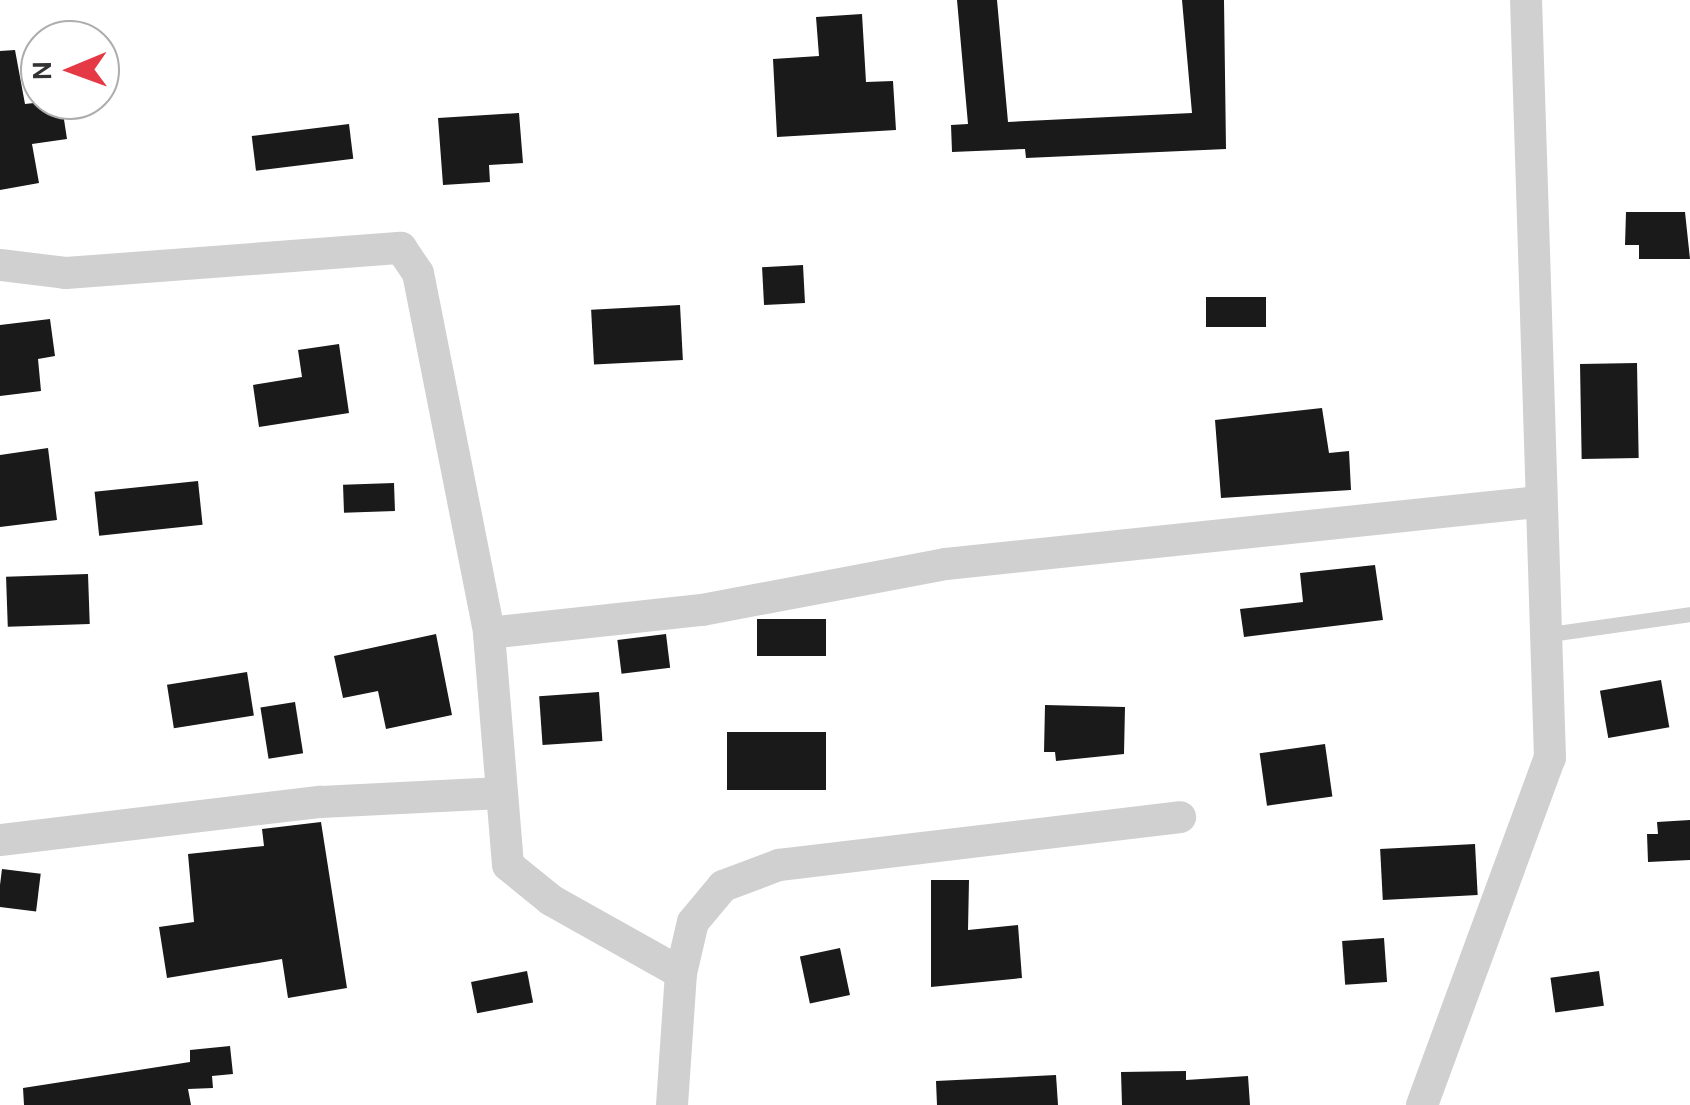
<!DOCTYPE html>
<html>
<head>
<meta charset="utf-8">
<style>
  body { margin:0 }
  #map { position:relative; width:1690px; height:1105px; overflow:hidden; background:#fff; font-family:Karla,sans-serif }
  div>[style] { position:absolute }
  .building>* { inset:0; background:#1a1a1a; transform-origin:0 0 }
  .lane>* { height:15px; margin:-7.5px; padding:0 7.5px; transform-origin:7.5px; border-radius:7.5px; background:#d0d0d0 }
  .street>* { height:32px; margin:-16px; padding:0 16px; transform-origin:16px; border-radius:16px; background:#d0d0d0 }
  span { translate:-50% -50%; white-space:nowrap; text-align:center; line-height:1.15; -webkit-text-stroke:10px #fff; paint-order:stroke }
  .north { position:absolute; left:20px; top:20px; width:100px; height:100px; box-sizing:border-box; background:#fff; border:2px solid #adadad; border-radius:50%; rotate:269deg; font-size:28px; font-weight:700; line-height:40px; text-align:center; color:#333 }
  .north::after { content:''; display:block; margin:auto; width:35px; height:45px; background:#e63946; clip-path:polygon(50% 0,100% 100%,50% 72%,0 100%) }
</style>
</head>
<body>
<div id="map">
  <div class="building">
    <div style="clip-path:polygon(957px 0,997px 0,1008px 122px,1192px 113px,1182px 0,1224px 0,1226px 149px,1026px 158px,1025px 149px,952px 152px,951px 125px,968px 124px)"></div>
    <div style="clip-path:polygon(862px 14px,866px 82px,893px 81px,896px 130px,777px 137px,773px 59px,819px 56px,816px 17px)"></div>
    <div style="clip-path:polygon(15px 50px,25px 104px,61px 100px,67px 139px,32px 144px,39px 183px,0 190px,0 51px)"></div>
    <div style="clip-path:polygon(519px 113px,523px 163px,489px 165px,490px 182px,443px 185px,438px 118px)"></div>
    <div style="left:349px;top:124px;width:35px;height:98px;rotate:83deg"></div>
    <div style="clip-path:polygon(1626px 212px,1685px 212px,1690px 259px,1639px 259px,1639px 245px,1625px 245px)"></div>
    <div style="left:803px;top:265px;width:38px;height:41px;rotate:87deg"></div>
    <div style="left:1206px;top:297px;width:60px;height:30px"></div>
    <div style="left:680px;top:305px;width:55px;height:89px;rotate:87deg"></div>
    <div style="clip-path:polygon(50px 319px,55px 356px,38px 359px,41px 391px,0 396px,0 325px)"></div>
    <div style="clip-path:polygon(339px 344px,349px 413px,259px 427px,253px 385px,302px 377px,298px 350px)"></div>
    <div style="left:1637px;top:363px;width:95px;height:57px;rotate:89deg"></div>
    <div style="clip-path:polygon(1322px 408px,1329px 453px,1349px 451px,1351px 490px,1221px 498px,1215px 420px)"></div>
    <div style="clip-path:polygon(48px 448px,57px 520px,0 527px,0 455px)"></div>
    <div style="left:198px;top:481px;width:44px;height:104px;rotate:84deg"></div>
    <div style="left:394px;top:483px;width:28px;height:51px;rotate:88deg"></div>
    <div style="clip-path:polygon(1375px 565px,1383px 620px,1244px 637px,1240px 609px,1303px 602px,1300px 573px)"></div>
    <div style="left:88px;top:574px;width:50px;height:82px;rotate:88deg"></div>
    <div style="left:826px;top:619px;width:37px;height:69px;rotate:90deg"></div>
    <div style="clip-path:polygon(436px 634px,452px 715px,386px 729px,378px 691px,343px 698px,334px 656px)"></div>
    <div style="left:666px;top:634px;width:34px;height:49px;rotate:83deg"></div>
    <div style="left:247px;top:672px;width:44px;height:81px;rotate:81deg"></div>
    <div style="left:1661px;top:680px;width:48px;height:62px;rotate:80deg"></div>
    <div style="left:599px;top:692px;width:49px;height:60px;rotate:86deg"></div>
    <div style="left:295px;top:702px;width:52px;height:35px;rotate:81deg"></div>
    <div style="clip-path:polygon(1045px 705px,1125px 707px,1124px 754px,1056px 761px,1055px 752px,1044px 752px)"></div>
    <div style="left:727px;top:732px;width:99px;height:58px"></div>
    <div style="left:1325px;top:744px;width:53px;height:66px;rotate:82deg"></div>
    <div style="clip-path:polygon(1690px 820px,1690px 860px,1648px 862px,1647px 834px,1658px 834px,1657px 822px)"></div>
    <div style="clip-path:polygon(321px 822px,347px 988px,288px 998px,282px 959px,167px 978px,159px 927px,194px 922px,188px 854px,264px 846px,262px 829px)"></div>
    <div style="left:1475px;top:844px;width:51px;height:95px;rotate:87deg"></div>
    <div style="left:2px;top:869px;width:39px;height:38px;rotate:7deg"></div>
    <div style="clip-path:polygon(931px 880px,969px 880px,968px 930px,1018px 925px,1022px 978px,931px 987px)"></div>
    <div style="left:1384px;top:938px;width:44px;height:42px;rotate:86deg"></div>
    <div style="left:840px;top:948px;width:48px;height:41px;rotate:78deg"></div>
    <div style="left:527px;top:971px;width:32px;height:57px;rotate:79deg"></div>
    <div style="left:1599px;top:971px;width:35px;height:49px;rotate:82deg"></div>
    <div style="clip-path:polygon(230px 1046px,233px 1074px,212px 1076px,213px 1088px,188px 1089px,191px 1105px,24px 1105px,23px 1088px,190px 1062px,190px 1050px)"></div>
    <div style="clip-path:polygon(1186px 1071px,1186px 1080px,1248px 1076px,1250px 1105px,1122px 1105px,1121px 1072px)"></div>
    <div style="clip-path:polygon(1056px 1075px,1058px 1105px,937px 1105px,936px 1081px)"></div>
  </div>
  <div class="lane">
    <div style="left:1550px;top:634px;width:141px;rotate:-8.1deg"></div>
  </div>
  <div class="street">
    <div style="left:0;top:265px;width:66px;rotate:6.9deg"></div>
    <div style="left:66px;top:273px;width:336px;rotate:-4.3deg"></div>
    <div style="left:401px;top:248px;width:30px;rotate:56deg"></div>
    <div style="left:418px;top:273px;width:367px;rotate:78.8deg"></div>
    <div style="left:0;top:840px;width:323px;rotate:-6.8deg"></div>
    <div style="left:321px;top:802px;width:175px;rotate:-2.9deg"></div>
    <div style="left:681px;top:973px;width:149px;rotate:-150.7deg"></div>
    <div style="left:551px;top:900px;width:55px;rotate:-140.9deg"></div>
    <div style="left:508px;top:865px;width:233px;rotate:-94.7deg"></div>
    <div style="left:489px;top:633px;width:214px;rotate:-6.2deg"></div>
    <div style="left:702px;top:610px;width:248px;rotate:-10.7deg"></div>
    <div style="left:946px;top:564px;width:595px;rotate:-5.98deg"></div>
    <div style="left:672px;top:1105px;width:132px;rotate:-86.1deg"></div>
    <div style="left:681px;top:973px;width:52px;rotate:-76.8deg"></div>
    <div style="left:693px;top:922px;width:47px;rotate:-50.2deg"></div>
    <div style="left:723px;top:886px;width:60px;rotate:-20.6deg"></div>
    <div style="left:779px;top:865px;width:404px;rotate:-6.8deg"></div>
    <div style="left:1422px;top:1105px;width:370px;rotate:-69.8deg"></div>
    <div style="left:1550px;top:758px;width:758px;rotate:-91.81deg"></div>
  </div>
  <div class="north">N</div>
</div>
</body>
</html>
